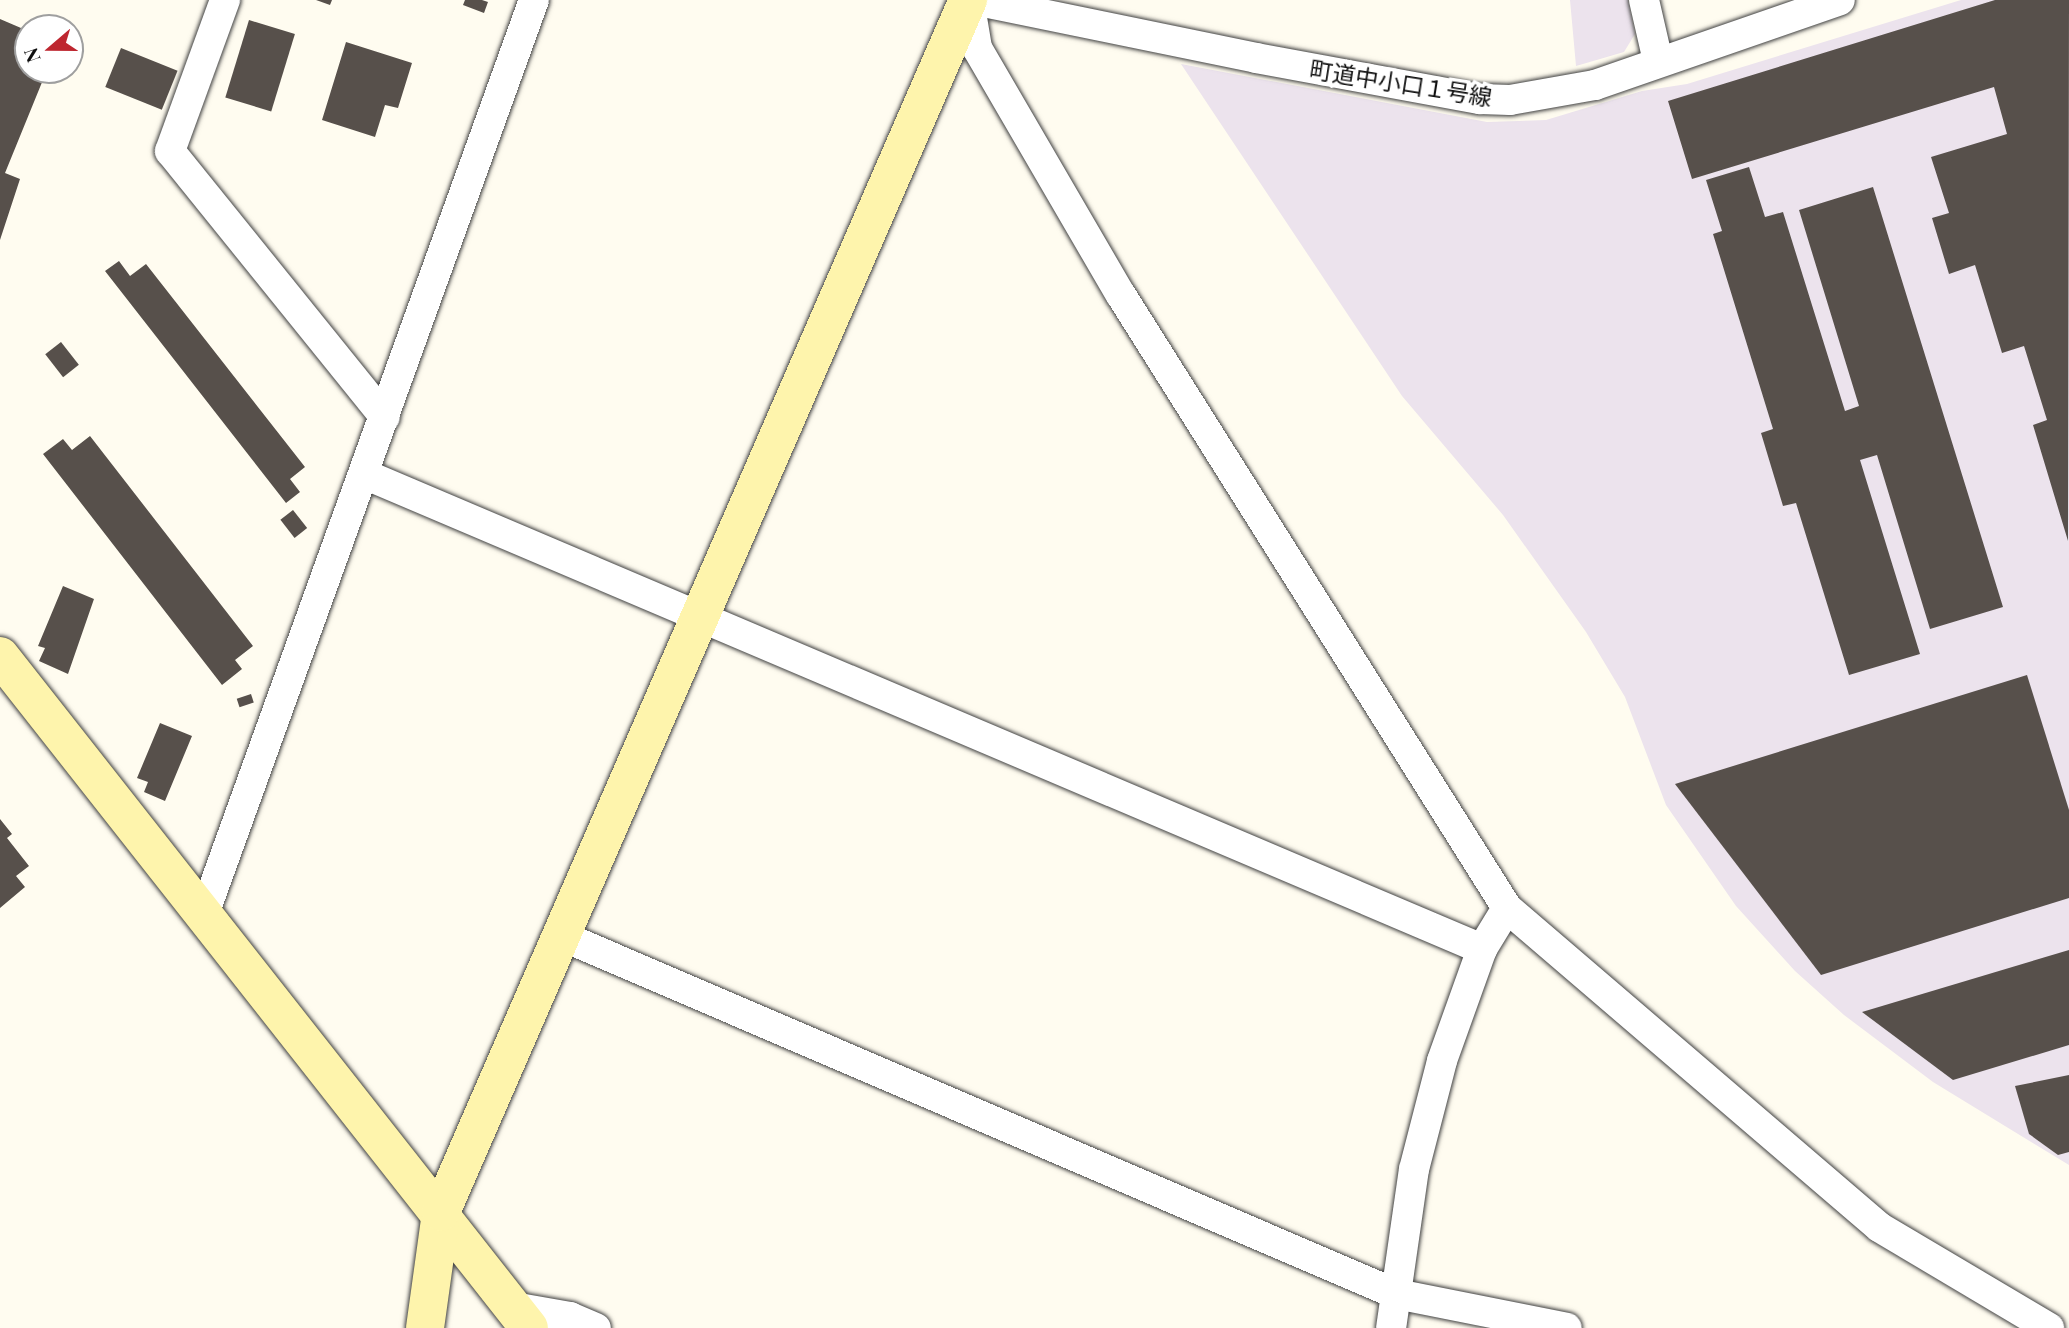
<!DOCTYPE html>
<html>
<head>
<meta charset="utf-8">
<style>
  body { margin:0 }
  #map { position:relative; width:2069px; height:1328px; overflow:hidden; background:#fffcf0; font-family:"Playfair Display","Noto Sans JP",serif }
  div>[style] { position:absolute }
  .industrial>* { inset:0; background:#ece3ed }
  .building>* { inset:0; background:#57504b; transform-origin:0 0 }
  .roads { filter:drop-shadow(0 0 2px #424242) drop-shadow(0 0 2px #424242) }
  .street>* { height:30px; margin:-15px; padding:0 15px; transform-origin:15px; border-radius:15px; background:#fff }
  .secondary>* { height:38px; margin:-19px; padding:0 19px; transform-origin:19px; border-radius:19px; background:#fef4ac }
  span { translate:-50% -50%; white-space:nowrap; text-align:center; line-height:1.15; -webkit-text-stroke:7px #fff; paint-order:stroke }
  .street-label { font-size:23px; color:#0f0f0f }
  .north { position:absolute; left:14px; top:14px; width:70px; height:70px; box-sizing:border-box; background:#fff; border:2px solid #9f9f9f; border-radius:50%; rotate:250deg; font-size:19px; font-weight:700; line-height:28px; text-align:center; color:#0f0f0f }
  .north::after { content:''; display:block; margin:auto; width:24px; height:32px; background:#be2730; clip-path:polygon(50% 0,100% 100%,50% 72%,0 100%) }
</style>
</head>
<body>
<div id="map">
  <div class="industrial">
    <div style="clip-path:polygon(1570px 0,1628px 0,1635px 34px,1624px 52px,1576px 66px)"></div>
    <div style="clip-path:polygon(1961px 0,2069px 0,2069px 1165px,1933px 1082px,1844px 1015px,1795px 971px,1736px 906px,1666px 805px,1625px 697px,1586px 632px,1503px 515px,1402px 396px,1181px 64px,1487px 122px,1546px 120px,1642px 91px,1687px 84px)"></div>
  </div>
  <div class="building">
    <div style="clip-path:polygon(316px 0,332px 0,330px 5px)"></div>
    <div style="clip-path:polygon(465px 0,482px 0,488px 2px,484px 13px,463px 5px)"></div>
    <div style="clip-path:polygon(1995px 0,2069px 0,2068px 541px,2033px 425px,2047px 420px,2024px 346px,2002px 353px,1975px 265px,1949px 274px,1932px 218px,1949px 213px,1931px 157px,2007px 134px,1994px 87px,1692px 179px,1668px 101px)"></div>
    <div style="clip-path:polygon(0 19px,28px 31px,28px 70px,56px 70px,47px 70px,5px 173px,20px 179px,0 240px)"></div>
    <div style="left:249px;top:20px;width:48px;height:81px;rotate:17deg"></div>
    <div style="clip-path:polygon(346px 42px,412px 63px,398px 108px,385px 105px,375px 137px,322px 120px)"></div>
    <div style="left:121px;top:48px;width:61px;height:42px;rotate:22deg"></div>
    <div style="clip-path:polygon(1749px 167px,1765px 217px,1783px 212px,1845px 411px,1859px 406px,1799px 210px,1873px 187px,2003px 607px,1930px 629px,1877px 455px,1860px 460px,1920px 654px,1849px 675px,1796px 503px,1783px 506px,1761px 433px,1773px 429px,1713px 234px,1722px 231px,1706px 180px)"></div>
    <div style="clip-path:polygon(119px 261px,130px 276px,146px 264px,305px 467px,290px 479px,300px 492px,286px 503px,105px 271px)"></div>
    <div style="left:61px;top:342px;width:29px;height:20px;rotate:52deg"></div>
    <div style="clip-path:polygon(90px 436px,253px 646px,235px 660px,242px 669px,222px 685px,43px 454px,63px 439px,72px 450px)"></div>
    <div style="left:293px;top:510px;width:23px;height:16px;rotate:52deg"></div>
    <div style="clip-path:polygon(63px 586px,94px 599px,68px 674px,39px 661px,45px 648px,38px 646px)"></div>
    <div style="clip-path:polygon(2027px 675px,2069px 810px,2069px 898px,1821px 975px,1675px 784px)"></div>
    <div style="left:251px;top:694px;width:9px;height:15px;rotate:72deg"></div>
    <div style="clip-path:polygon(160px 723px,192px 736px,165px 801px,144px 792px,148px 782px,137px 778px)"></div>
    <div style="clip-path:polygon(0 819px,12px 834px,7px 838px,29px 866px,16px 876px,25px 887px,0 908px)"></div>
    <div style="clip-path:polygon(2069px 950px,2069px 1045px,1953px 1080px,1862px 1012px)"></div>
    <div style="clip-path:polygon(2069px 1075px,2069px 1152px,2058px 1155px,2029px 1134px,2015px 1086px)"></div>
  </div>
  <div class="roads">
    <div class="street">
      <div style="left:225px;top:0;width:161px;rotate:110deg"></div>
      <div style="left:170px;top:151px;width:342px;rotate:51.1deg"></div>
      <div style="left:969px;top:0;width:49px;rotate:80.5deg"></div>
      <div style="left:977px;top:48px;width:286px;rotate:59.8deg"></div>
      <div style="left:1121px;top:295px;width:724px;rotate:57.8deg"></div>
      <div style="left:1507px;top:908px;width:48px;rotate:121.4deg"></div>
      <div style="left:974px;top:0;width:288px;rotate:11.6deg"></div>
      <div style="left:1256px;top:58px;width:228px;rotate:10.4deg"></div>
      <div style="left:1480px;top:99px;width:30px;rotate:2deg"></div>
      <div style="left:1510px;top:100px;width:86px;rotate:-10deg"></div>
      <div style="left:1595px;top:85px;width:259px;rotate:-19.1deg"></div>
      <div style="left:1644px;top:0;width:63px;rotate:77.1deg"></div>
      <div style="left:364px;top:474px;width:1215px;rotate:23.02deg"></div>
      <div style="left:1482px;top:949px;width:119px;rotate:109.7deg"></div>
      <div style="left:1442px;top:1061px;width:112px;rotate:104.5deg"></div>
      <div style="left:1414px;top:1169px;width:161px;rotate:98.2deg"></div>
      <div style="left:1507px;top:908px;width:490px;rotate:40.6deg"></div>
      <div style="left:1879px;top:1227px;width:198px;rotate:30.7deg"></div>
      <div style="left:204px;top:914px;width:972px;rotate:-70.15deg"></div>
      <div style="left:562px;top:936px;width:908px;rotate:23.23deg"></div>
      <div style="left:1396px;top:1294px;width:174px;rotate:11.2deg"></div>
      <div style="left:513px;top:1307px;width:58px;rotate:10deg"></div>
      <div style="left:570px;top:1317px;width:28px;rotate:23deg"></div>
    </div>
    <div class="secondary">
      <div style="left:0;top:656px;width:855px;rotate:51.79deg"></div>
      <div style="left:425px;top:1328px;width:117px;rotate:-82.1deg"></div>
      <div style="left:441px;top:1212px;width:1322px;rotate:-66.5deg"></div>
    </div>
  </div>
  <div class="street-label">
    <span style="left:1401px;top:83px;rotate:9deg">町道中小口１号線</span>
  </div>
  <div class="north">N</div>
</div>
</body>
</html>
